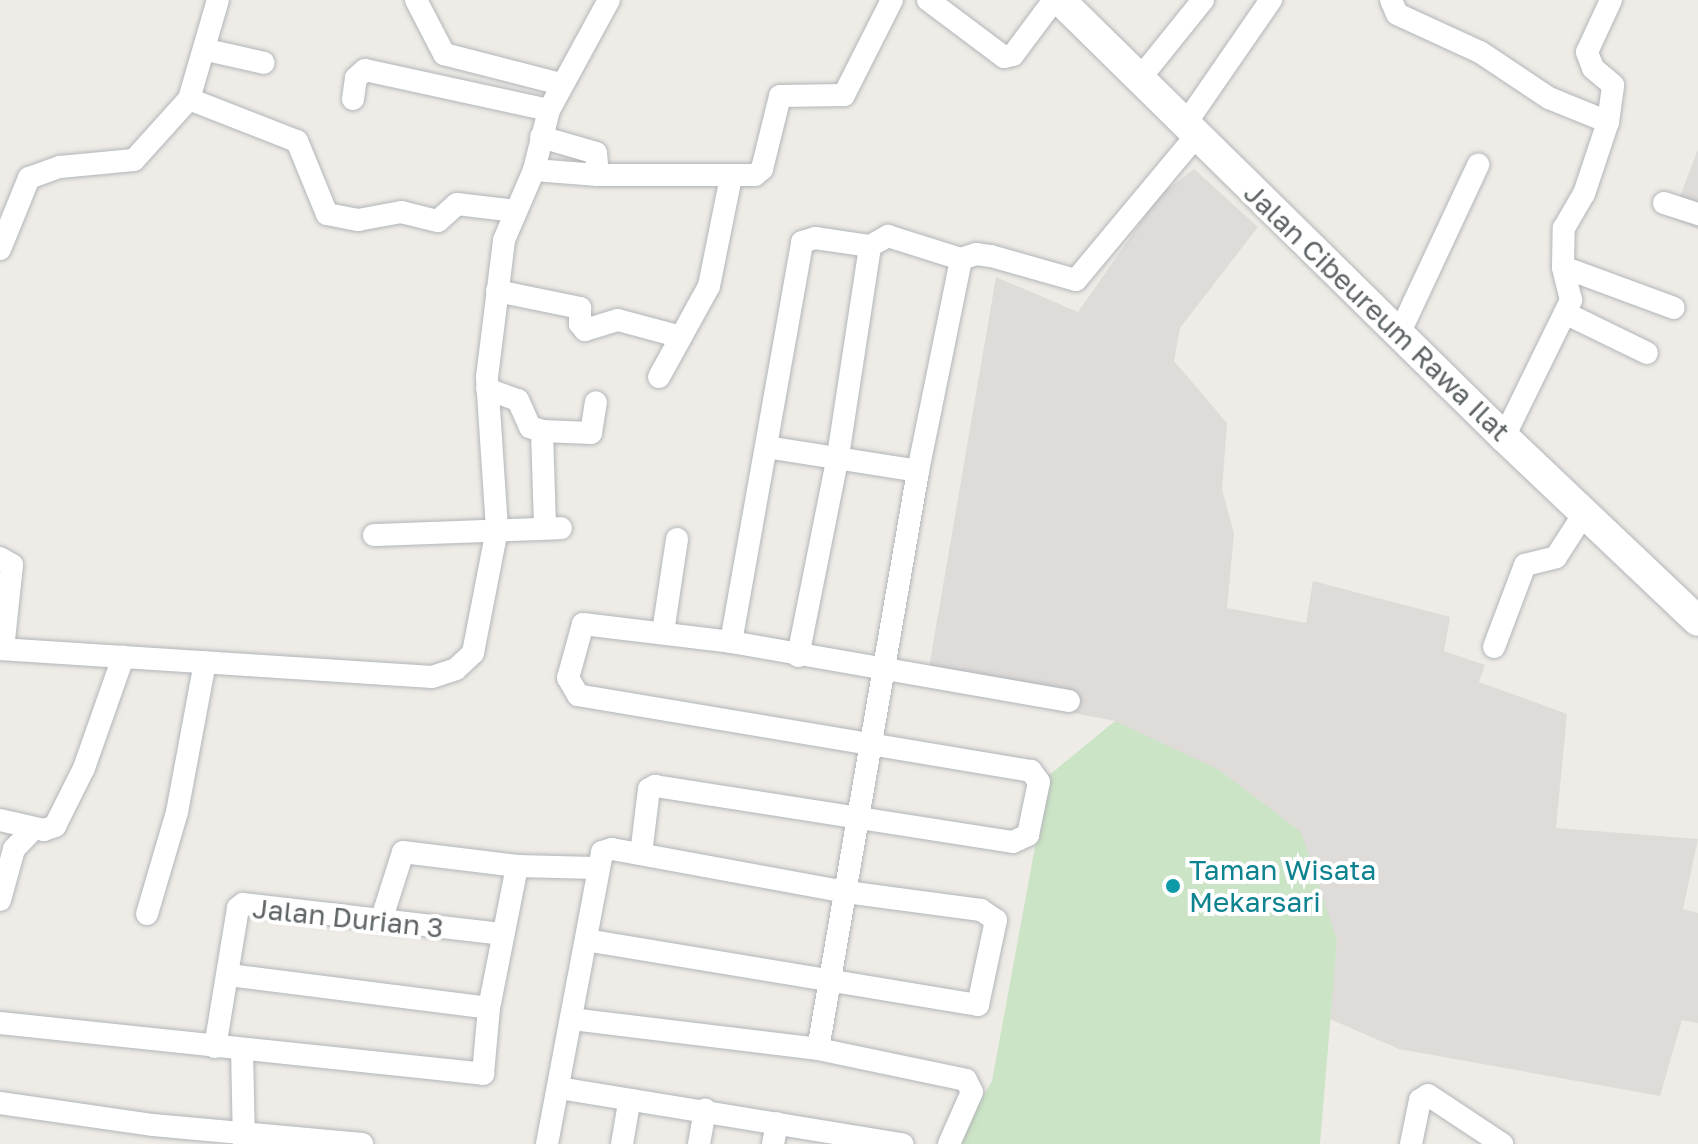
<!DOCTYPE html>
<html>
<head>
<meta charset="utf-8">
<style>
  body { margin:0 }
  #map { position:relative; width:1698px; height:1144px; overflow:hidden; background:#efece7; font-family:"Golos Text",sans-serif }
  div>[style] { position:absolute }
  .industrial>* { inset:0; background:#dedbd9 }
  .green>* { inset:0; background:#cbe4c5 }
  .roads { filter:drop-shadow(0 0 2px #b2b5b8) drop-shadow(0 0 2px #b2b5b8) }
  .street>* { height:22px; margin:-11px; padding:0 11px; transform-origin:11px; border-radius:11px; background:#fff }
  .secondary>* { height:30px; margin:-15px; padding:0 15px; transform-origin:15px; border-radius:15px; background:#fff }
  .dots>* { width:22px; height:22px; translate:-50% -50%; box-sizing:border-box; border:4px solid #fff; border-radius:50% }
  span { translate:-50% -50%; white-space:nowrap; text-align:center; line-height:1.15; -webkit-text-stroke:8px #fff; paint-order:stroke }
  .street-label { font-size:28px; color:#5e6366 }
  .culture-label { font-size:28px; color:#0d838f }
  .left { translate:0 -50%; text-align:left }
</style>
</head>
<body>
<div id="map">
  <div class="industrial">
    <div style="clip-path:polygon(1698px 149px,1698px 229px,1672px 218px)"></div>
    <div style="clip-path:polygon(1194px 169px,1258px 227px,1180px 328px,1174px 361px,1227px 423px,1222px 489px,1234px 534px,1227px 608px,1306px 623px,1313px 581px,1450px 617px,1444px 651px,1485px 665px,1479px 682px,1567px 714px,1556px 828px,1698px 839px,1683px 909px,1698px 913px,1698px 1023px,1682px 1020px,1660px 1096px,1399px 1049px,1330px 1019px,1337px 940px,1115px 721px,926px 685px,996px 277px,1078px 312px,1159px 196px)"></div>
  </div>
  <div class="green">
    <div style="clip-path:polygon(1115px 721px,1219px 770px,1301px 832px,1337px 940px,1320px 1144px,954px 1144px,992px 1081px,1048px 776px)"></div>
  </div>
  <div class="roads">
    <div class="street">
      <div style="left:416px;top:0;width:61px;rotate:62.6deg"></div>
      <div style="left:444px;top:54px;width:121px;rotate:14.4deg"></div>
      <div style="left:928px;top:0;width:95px;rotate:36.9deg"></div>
      <div style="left:1004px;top:57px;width:9px;rotate:-13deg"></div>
      <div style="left:1013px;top:55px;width:69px;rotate:-53.3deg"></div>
      <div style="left:1391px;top:0;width:15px;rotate:67deg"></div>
      <div style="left:1397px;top:14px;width:91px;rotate:24.6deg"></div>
      <div style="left:1480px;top:52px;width:83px;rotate:33.7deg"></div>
      <div style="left:1549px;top:98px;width:64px;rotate:22.1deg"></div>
      <div style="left:207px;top:50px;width:58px;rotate:12.8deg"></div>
      <div style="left:1141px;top:77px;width:99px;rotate:-51.2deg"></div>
      <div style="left:189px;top:99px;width:116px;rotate:21.3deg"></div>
      <div style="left:297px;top:141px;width:79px;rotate:67.7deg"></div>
      <div style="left:327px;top:214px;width:32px;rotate:11deg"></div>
      <div style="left:358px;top:220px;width:44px;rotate:-10.5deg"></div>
      <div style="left:401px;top:212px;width:38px;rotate:14deg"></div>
      <div style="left:438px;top:221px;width:25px;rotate:-42deg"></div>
      <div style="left:457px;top:204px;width:59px;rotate:6.8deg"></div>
      <div style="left:353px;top:99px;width:21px;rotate:-82deg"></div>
      <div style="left:356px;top:78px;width:12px;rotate:-42deg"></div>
      <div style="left:365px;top:70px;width:188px;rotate:12.3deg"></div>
      <div style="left:1186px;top:123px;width:150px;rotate:-55.4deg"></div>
      <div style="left:541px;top:137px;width:57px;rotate:16.2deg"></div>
      <div style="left:596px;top:153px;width:22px;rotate:85deg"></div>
      <div style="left:534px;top:170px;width:64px;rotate:4.5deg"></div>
      <div style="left:598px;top:175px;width:157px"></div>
      <div style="left:755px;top:175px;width:9px;rotate:-41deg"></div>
      <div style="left:762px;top:169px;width:75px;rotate:-76.1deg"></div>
      <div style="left:780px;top:96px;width:64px;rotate:-0.9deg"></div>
      <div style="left:844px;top:95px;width:106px;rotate:-63.2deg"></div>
      <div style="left:1664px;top:203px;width:36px;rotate:18deg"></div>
      <div style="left:0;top:249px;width:77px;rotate:-67.8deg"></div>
      <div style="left:29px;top:178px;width:33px;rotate:-20deg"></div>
      <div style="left:60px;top:167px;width:74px;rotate:-5.4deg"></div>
      <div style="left:134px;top:160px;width:82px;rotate:-48deg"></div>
      <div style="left:189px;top:99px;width:103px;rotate:-73.7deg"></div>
      <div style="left:1563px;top:267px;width:118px;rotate:20.3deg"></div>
      <div style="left:497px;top:291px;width:85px;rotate:11.6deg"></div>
      <div style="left:580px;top:308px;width:16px;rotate:90deg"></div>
      <div style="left:580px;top:324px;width:8px;rotate:50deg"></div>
      <div style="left:585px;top:330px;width:34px;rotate:-17deg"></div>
      <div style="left:618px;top:320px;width:65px;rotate:15.1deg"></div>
      <div style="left:1565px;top:313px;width:91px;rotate:26deg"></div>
      <div style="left:1399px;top:334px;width:187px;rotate:-64.9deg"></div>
      <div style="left:659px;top:377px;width:104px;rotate:-61.2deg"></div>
      <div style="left:709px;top:286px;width:111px;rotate:-78.6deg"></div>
      <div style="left:487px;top:389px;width:33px;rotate:20deg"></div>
      <div style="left:518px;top:400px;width:30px;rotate:66deg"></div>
      <div style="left:530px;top:427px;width:13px;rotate:18deg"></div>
      <div style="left:542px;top:431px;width:97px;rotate:88.2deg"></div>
      <div style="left:542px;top:431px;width:49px;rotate:2.3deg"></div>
      <div style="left:591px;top:433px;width:31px;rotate:-81deg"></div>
      <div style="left:1504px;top:437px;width:153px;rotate:-63.9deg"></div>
      <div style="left:1571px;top:300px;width:34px;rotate:-104deg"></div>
      <div style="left:1563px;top:267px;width:39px;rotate:-89deg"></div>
      <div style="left:1564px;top:228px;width:39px;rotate:-60deg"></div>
      <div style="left:1584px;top:194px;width:76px;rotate:-71.6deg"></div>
      <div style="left:1608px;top:122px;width:37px;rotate:-82deg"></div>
      <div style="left:1613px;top:85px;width:26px;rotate:-140deg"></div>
      <div style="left:1593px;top:68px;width:17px;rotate:-111deg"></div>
      <div style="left:1587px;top:52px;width:57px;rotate:-65.2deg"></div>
      <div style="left:767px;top:447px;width:153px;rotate:9deg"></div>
      <div style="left:374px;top:535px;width:187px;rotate:-2.1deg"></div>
      <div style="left:0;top:558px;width:14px;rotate:30deg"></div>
      <div style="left:12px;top:565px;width:84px;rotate:96.1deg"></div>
      <div style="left:663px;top:632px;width:94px;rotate:-81.4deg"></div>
      <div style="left:731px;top:642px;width:406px;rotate:-79.9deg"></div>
      <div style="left:802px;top:242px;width:14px;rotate:-17deg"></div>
      <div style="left:815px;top:238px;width:56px;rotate:8.3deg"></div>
      <div style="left:1494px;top:647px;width:88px;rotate:-69.3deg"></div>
      <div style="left:1525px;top:565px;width:32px;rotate:-14deg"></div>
      <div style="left:1556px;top:557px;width:54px;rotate:-57.2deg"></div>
      <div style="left:0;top:649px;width:433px;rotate:3.7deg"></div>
      <div style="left:432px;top:677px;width:25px;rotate:-18deg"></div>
      <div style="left:456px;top:669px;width:23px;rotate:-43deg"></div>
      <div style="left:473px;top:653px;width:126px;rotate:-79deg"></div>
      <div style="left:497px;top:529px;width:152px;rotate:-93.8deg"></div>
      <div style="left:487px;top:377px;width:138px;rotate:-82.9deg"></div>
      <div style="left:504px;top:240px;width:76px;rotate:-66.8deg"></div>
      <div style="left:534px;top:170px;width:62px;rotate:-76deg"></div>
      <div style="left:549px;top:110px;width:125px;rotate:-61.4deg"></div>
      <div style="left:798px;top:656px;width:204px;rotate:-78.7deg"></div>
      <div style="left:838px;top:456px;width:212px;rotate:-81.3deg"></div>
      <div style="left:870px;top:246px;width:21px;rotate:-29deg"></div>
      <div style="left:888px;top:236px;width:77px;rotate:17.5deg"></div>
      <div style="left:0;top:820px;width:45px;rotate:12.8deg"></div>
      <div style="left:44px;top:830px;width:12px;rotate:-20deg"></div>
      <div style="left:55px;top:826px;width:65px;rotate:-63.4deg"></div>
      <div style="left:84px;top:768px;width:118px;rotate:-70.6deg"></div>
      <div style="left:641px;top:854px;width:65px;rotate:-83deg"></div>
      <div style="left:649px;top:789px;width:7px;rotate:-27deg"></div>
      <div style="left:655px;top:786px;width:362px;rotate:8.9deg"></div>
      <div style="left:1013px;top:842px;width:17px;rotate:-25deg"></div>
      <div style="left:1028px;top:835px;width:54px;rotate:-78.3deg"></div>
      <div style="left:1039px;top:782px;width:14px;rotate:-126deg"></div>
      <div style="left:1031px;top:771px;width:459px;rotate:-170.5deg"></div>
      <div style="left:578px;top:695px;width:20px;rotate:-120deg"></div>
      <div style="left:568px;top:678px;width:56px;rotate:-74.5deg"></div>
      <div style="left:583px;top:624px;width:149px;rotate:6.9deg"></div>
      <div style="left:731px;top:642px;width:343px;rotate:9.9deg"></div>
      <div style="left:0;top:900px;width:53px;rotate:-74.6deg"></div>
      <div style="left:14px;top:849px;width:28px;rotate:-46deg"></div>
      <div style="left:147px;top:914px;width:106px;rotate:-73.6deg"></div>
      <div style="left:177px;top:812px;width:152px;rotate:-79.4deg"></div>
      <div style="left:381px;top:921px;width:72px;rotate:-72.3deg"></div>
      <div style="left:403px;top:852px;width:115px;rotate:7deg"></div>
      <div style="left:517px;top:866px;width:78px;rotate:1.5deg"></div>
      <div style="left:229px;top:975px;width:262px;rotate:7.2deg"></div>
      <div style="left:571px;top:1019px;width:249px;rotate:6.9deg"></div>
      <div style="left:818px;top:1049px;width:151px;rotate:11.8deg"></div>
      <div style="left:966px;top:1080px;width:13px;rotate:63deg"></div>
      <div style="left:972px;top:1092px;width:57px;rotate:113.9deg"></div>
      <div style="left:0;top:1023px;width:486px;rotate:6deg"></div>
      <div style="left:483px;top:1074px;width:66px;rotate:-84.8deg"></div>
      <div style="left:489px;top:1008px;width:145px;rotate:-78.8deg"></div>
      <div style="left:215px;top:1047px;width:141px;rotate:-80.6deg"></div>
      <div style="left:238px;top:908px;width:6px;rotate:-39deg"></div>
      <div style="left:243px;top:904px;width:262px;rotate:6.6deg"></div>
      <div style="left:242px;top:1049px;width:94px;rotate:88.8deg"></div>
      <div style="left:818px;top:1049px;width:587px;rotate:-80.18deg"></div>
      <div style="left:918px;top:471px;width:216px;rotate:-78.5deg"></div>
      <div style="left:961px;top:259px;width:16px;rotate:-18deg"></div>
      <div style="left:976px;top:254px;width:15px;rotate:8deg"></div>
      <div style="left:991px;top:256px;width:88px;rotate:15.8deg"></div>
      <div style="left:1076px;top:280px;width:189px;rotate:-50.2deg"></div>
      <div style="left:559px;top:1088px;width:348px;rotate:9.3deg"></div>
      <div style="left:0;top:1103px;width:155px;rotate:8.2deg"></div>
      <div style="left:153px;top:1125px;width:210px;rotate:5.2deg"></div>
      <div style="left:547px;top:1144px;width:297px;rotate:-79.3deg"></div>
      <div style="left:602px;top:852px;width:10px;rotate:-17deg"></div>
      <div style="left:612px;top:849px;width:238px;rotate:10.4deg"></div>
      <div style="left:846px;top:892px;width:136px;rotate:7.6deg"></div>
      <div style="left:981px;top:910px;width:18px;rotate:34deg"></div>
      <div style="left:996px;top:920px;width:87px;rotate:102deg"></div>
      <div style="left:978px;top:1005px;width:397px;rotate:-170.6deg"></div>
      <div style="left:622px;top:1144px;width:42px;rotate:-80.3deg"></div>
      <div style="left:699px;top:1144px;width:35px;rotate:-80deg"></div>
      <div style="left:773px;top:1144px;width:21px;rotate:-79deg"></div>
      <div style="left:1411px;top:1144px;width:45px;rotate:-78.4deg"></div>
      <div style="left:1420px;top:1100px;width:9px;rotate:-32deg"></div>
      <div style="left:1428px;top:1095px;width:89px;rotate:33.5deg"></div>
    </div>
    <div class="secondary">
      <div style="left:1060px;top:0;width:623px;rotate:44.54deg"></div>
      <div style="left:1504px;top:437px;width:267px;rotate:43.5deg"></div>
    </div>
  </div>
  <div class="dots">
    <div style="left:1173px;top:886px;background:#0f9aa8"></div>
  </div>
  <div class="street-label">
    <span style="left:1377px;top:312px;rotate:44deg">Jalan Cibeureum Rawa Ilat</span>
    <span style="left:348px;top:918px;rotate:6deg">Jalan Durian 3</span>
  </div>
  <div class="culture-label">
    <span class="left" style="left:1189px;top:886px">Taman Wisata<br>Mekarsari</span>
  </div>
</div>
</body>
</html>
